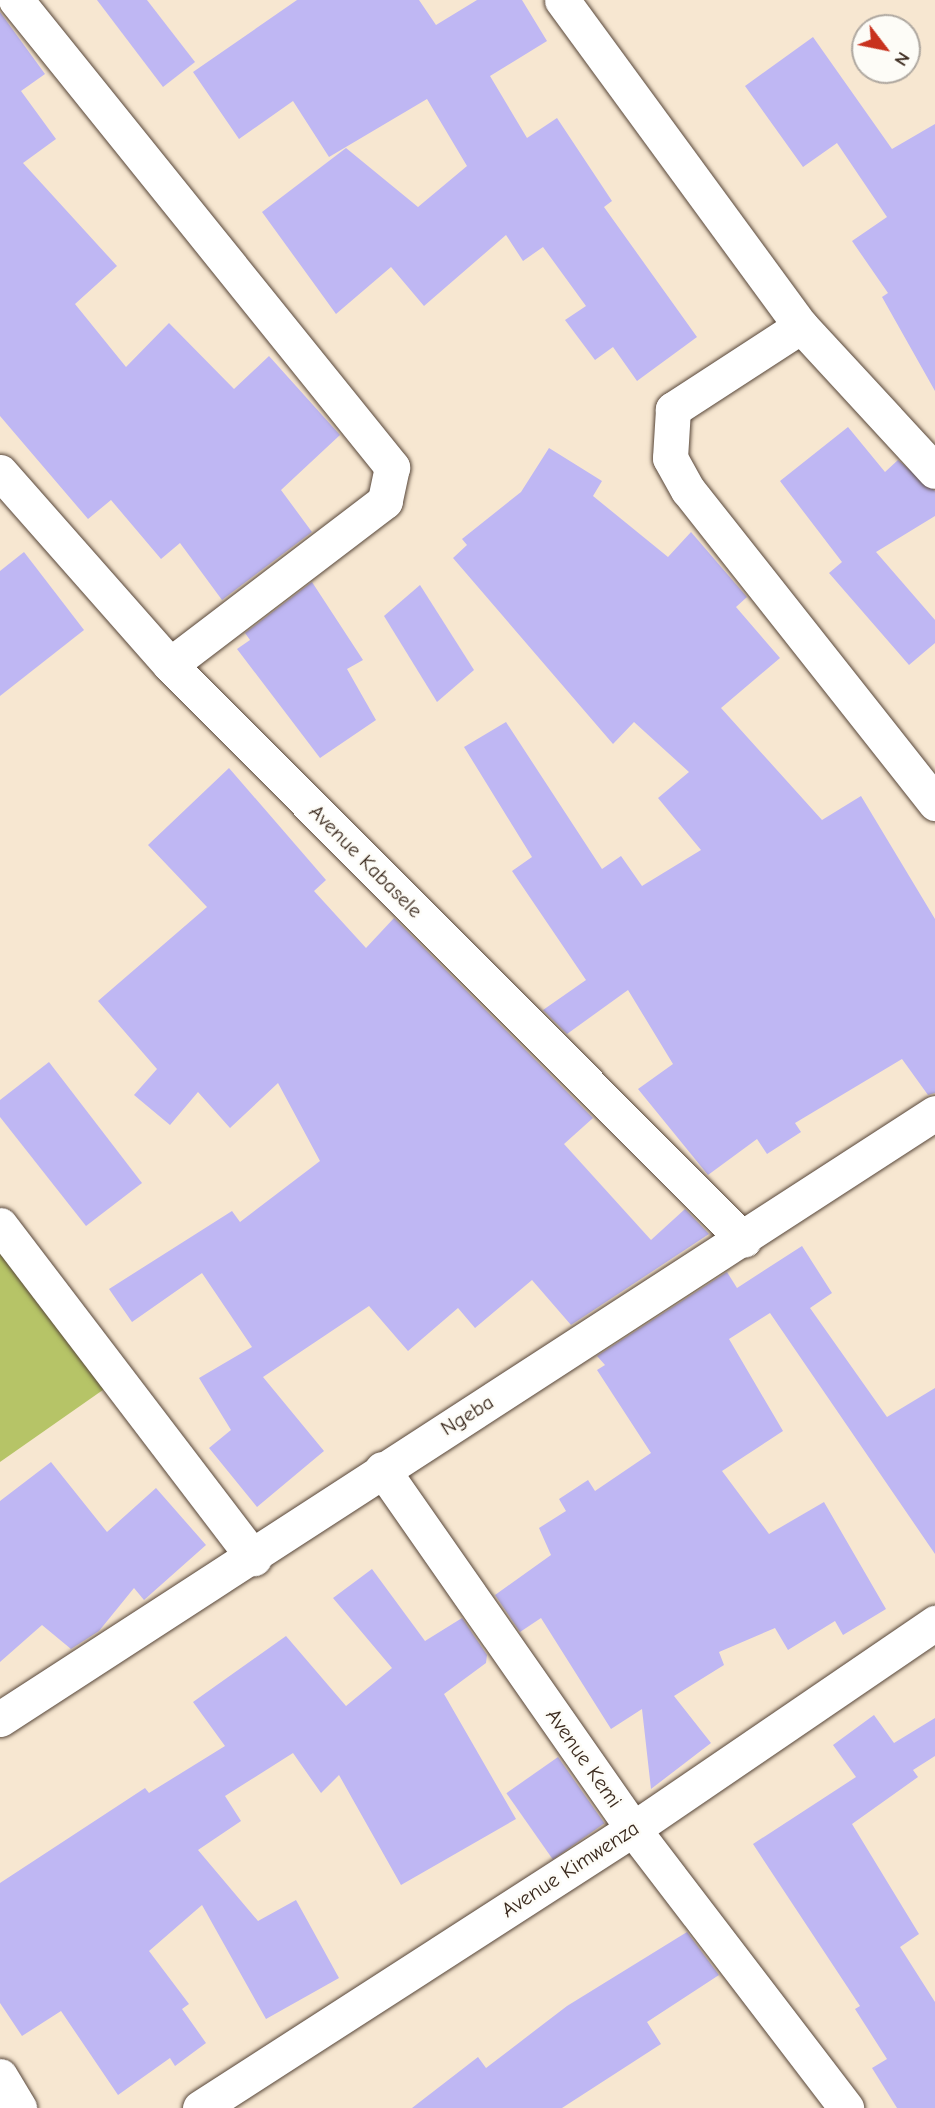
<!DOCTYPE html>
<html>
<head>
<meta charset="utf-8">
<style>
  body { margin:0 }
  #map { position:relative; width:935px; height:2108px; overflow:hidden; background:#f7e7d1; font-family:"Comic Neue",sans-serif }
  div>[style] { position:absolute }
  .green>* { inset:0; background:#b6c467 }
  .building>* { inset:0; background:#bfb7f3; transform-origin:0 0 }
  .roads { filter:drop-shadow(0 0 2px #574639) drop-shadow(0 0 2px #574639) }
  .street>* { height:35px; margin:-17.5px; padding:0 17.5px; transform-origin:17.5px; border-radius:17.5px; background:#fff }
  span { translate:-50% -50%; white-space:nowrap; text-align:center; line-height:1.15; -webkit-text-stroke:5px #fdfcf7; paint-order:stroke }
  .street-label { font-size:21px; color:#3b2a1e }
  .north { position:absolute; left:851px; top:14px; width:70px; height:70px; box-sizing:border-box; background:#fdfcf7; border:2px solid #afa8a0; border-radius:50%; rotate:122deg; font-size:19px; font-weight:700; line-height:28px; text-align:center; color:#3b2a1e }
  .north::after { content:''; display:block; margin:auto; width:24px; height:32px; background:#c8321e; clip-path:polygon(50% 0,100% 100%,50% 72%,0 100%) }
</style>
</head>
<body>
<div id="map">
  <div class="green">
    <div style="clip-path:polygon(0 1238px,110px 1385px,0 1462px)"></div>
  </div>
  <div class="building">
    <div style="clip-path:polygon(97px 0,147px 0,195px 62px,163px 87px)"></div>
    <div style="clip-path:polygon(297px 0,419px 0,436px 25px,477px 0,522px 0,547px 41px,490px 76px,527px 138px,557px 118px,612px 201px,604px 207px,697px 337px,637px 381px,613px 347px,595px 360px,565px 320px,586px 306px,543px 247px,523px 261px,506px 235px,424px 306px,391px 267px,336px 314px,262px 212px,346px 148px,418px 207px,467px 166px,427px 99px,329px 157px,293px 101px,239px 139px,193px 72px)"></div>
    <div style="clip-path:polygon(0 12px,45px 74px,21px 91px,56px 139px,23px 163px,117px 266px,75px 304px,126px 367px,169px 323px,234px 389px,269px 356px,340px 435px,281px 490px,312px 532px,222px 600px,180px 543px,161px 559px,111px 500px,88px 519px,0 416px)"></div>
    <div style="clip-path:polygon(813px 37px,892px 149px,935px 124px,935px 391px,882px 297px,888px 293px,852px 241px,887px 217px,837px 143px,803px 167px,745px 86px)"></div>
    <div style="clip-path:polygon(848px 427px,885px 472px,898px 460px,935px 491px,935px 516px,876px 552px,935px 620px,935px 643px,909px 665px,829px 573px,842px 562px,780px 481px)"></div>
    <div style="clip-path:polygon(549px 448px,602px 481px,593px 496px,668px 557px,691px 532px,747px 597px,736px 607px,780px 658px,721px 708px,822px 820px,861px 796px,935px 919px,935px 1093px,928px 1095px,902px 1059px,795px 1123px,801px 1132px,767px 1154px,757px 1139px,708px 1175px,638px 1089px,673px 1064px,628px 990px,567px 1034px,543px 1010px,586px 980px,512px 871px,532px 857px,464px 747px,506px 722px,602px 869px,621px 856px,642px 886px,701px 850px,658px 798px,689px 772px,634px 722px,613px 744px,453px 558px,467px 545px,462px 539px,521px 492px)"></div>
    <div style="clip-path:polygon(24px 552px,84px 630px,0 696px,0 571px)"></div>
    <div style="clip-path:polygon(312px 582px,363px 660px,347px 669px,376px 720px,320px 758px,237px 649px,250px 640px,245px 633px)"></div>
    <div style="clip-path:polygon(420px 585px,474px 670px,437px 702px,384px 616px)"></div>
    <div style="clip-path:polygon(229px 768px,326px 880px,314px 891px,366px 948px,394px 918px,593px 1118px,564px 1144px,651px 1240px,685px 1209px,709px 1234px,571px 1325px,532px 1280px,475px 1328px,458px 1308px,408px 1351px,369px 1306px,263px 1377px,324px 1451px,257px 1507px,209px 1448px,231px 1430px,199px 1378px,252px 1347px,202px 1273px,132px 1322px,109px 1289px,232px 1211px,240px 1222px,320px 1161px,278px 1083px,230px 1128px,198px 1092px,170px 1125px,134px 1095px,157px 1069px,98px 1001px,207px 907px,148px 845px)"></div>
    <div style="clip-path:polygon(49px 1062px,142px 1183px,86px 1226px,0 1117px,0 1100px)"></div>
    <div style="clip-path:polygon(802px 1246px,832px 1293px,810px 1308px,887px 1417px,935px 1388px,935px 1554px,770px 1313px,729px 1339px,783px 1431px,722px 1471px,769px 1534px,824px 1502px,886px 1609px,843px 1635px,835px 1621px,788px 1650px,775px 1628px,719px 1652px,724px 1665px,674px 1696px,711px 1743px,651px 1789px,642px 1709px,611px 1729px,541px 1618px,520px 1632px,495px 1595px,551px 1555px,539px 1528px,566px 1511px,559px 1499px,588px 1480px,595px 1491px,651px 1453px,597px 1370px,605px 1365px,597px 1356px,727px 1272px,737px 1288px)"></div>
    <div style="clip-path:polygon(51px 1462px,107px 1532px,156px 1488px,206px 1545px,144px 1600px,134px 1588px,99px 1631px,71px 1649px,42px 1625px,0 1662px,0 1501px)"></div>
    <div style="clip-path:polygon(372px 1569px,425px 1641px,462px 1618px,487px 1655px,486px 1663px,444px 1694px,516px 1819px,401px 1885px,339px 1775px,321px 1793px,293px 1753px,225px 1796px,241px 1821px,198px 1850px,258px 1921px,296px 1900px,339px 1978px,266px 2019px,202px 1905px,149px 1951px,189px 2004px,182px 2009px,206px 2043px,175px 2066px,170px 2058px,118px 2095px,61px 2011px,22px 2036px,0 2003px,0 1883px,145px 1788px,149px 1793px,225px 1746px,193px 1702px,286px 1636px,346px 1706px,392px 1668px,333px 1598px)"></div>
    <div style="clip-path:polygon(874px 1715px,894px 1743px,935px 1718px,935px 1756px,913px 1770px,918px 1777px,852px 1824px,919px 1934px,900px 1947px,935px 2002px,935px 2108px,897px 2108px,872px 2068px,887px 2059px,855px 2009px,860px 2006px,753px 1844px,856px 1777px,833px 1745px)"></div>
    <div style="left:558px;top:1757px;width:81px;height:63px;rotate:55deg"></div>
    <div style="clip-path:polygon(687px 1932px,719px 1975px,647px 2022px,661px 2044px,562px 2108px,412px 2108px,478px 2057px,486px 2068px,567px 2006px)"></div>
  </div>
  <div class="roads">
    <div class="street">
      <div style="left:16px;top:0;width:600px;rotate:51.16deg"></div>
      <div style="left:392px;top:467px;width:35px;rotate:102deg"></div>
      <div style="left:385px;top:501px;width:270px;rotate:142.7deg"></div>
      <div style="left:562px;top:0;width:404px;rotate:53.8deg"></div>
      <div style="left:801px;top:326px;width:197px;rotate:47.3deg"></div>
      <div style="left:801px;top:326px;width:153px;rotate:147deg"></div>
      <div style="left:673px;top:409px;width:49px;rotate:93.5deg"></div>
      <div style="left:670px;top:458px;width:37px;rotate:61deg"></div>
      <div style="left:688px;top:490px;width:399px;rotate:51.7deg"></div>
      <div style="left:0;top:472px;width:257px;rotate:48.6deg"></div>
      <div style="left:170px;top:665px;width:812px;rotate:45.05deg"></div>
      <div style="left:0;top:1225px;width:419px;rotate:52.7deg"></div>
      <div style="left:382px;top:1469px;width:439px;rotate:55.1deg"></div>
      <div style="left:633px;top:1829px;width:351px;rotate:52.6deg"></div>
      <div style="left:0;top:1719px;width:1114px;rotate:-32.95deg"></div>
      <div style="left:0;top:2076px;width:37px;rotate:59deg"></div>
      <div style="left:200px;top:2108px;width:515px;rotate:-32.8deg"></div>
      <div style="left:633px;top:1829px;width:366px;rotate:-34.3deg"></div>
    </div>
  </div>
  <div class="street-label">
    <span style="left:366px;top:861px;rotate:45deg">Avenue Kabasele</span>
    <span style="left:467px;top:1415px;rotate:-32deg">Ngeba</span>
    <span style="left:584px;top:1758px;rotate:55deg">Avenue Kemi</span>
    <span style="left:570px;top:1869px;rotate:-33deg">Avenue Kimwenza</span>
  </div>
  <div class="north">N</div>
</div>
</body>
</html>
